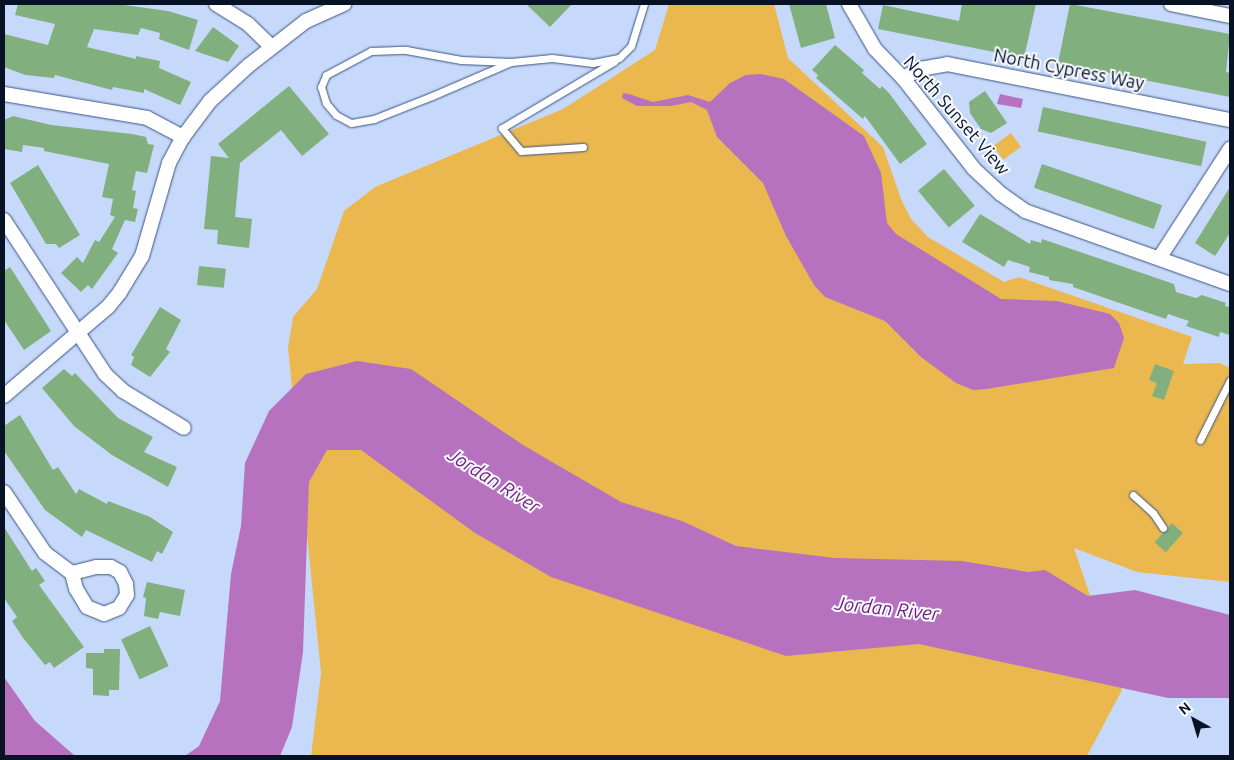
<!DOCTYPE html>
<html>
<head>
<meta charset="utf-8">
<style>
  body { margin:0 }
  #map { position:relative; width:1234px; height:760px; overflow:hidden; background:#c7d9fb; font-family:Ubuntu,sans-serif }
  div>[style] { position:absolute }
  .green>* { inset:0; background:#ebb84f; transform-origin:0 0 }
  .water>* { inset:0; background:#b671bf }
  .building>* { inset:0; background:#82af7e; transform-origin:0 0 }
  .roads { filter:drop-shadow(0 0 1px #3b5483) drop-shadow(0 0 1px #3b5483) }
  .lane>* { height:7px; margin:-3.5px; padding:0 3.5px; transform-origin:3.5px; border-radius:3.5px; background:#fff }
  .street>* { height:14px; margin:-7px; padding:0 7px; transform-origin:7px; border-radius:7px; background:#fff }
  span { translate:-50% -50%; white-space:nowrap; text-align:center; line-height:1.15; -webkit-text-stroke:4px #f6f9ff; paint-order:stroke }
  .street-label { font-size:18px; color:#081225 }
  .water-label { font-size:19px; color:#721c7d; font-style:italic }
  .frame { position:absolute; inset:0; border:5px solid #081225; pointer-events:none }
  .north { position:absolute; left:1169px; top:695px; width:50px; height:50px; -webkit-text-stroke:4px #f6f9ff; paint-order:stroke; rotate:321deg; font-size:14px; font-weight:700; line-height:20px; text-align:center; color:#081225 }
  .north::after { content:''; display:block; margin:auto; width:18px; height:22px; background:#081225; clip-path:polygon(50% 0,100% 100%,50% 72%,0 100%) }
</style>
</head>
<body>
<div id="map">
  <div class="green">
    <div style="clip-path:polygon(669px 4px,774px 4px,788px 58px,883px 147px,901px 199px,911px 219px,928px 237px,1004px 282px,1019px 277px,1192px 337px,1183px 364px,1220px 363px,1230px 368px,1230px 582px,1137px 572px,1074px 548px,1122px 690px,1087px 756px,311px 756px,321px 673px,288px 348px,293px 317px,317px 289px,344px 211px,375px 187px,563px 109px,655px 50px)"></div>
    <div style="left:1011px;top:133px;width:17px;height:22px;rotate:54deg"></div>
  </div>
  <div class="water">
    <div style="clip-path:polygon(761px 74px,784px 79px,864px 136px,881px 173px,887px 223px,896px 234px,1001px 299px,1057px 301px,1110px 314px,1119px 323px,1124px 338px,1114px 368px,987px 389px,973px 390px,956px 383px,921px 357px,885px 321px,825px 297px,814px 285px,786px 236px,763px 183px,717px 137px,707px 110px,691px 102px,671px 106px,637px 106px,622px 98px,623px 93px,629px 94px,653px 102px,688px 95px,710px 102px,730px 83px,746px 75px)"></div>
    <div style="clip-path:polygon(1000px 94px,1023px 99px,1021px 108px,997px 104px)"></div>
    <div style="clip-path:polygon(357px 361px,411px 369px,523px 445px,621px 502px,682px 521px,736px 546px,835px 558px,962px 561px,1028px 572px,1045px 570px,1088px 596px,1135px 590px,1230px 615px,1230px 698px,1168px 698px,919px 644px,786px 656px,551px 577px,475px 533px,361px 450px,327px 450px,309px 482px,303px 652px,292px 727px,280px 756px,185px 756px,199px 746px,220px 701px,231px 574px,241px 526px,245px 463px,269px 411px,306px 374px)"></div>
    <div style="clip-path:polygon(4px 677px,35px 721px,75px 756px,4px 756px)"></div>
  </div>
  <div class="building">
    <div style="clip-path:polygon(18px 4px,117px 4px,168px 11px,198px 20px,189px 50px,159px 39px,160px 33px,141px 28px,138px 35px,94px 29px,87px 47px,136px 59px,136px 56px,160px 61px,159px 68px,191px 82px,180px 105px,144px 89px,144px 93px,113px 87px,112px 90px,55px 75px,54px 78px,25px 75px,4px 67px,4px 34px,48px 45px,55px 24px,15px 15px)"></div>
    <div style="clip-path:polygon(526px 4px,572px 4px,550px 27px)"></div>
    <div style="clip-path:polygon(789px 4px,826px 4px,835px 38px,801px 48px)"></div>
    <div style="clip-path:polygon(962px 4px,1036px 4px,1024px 58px,878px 29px,883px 5px,959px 21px)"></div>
    <div style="clip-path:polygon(1070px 4px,1230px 34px,1226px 72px,1230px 73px,1230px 97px,1058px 63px)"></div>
    <div style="clip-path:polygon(213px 27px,239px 46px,228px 62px,195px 51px)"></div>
    <div style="clip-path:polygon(835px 45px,864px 70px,862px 73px,880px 89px,882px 86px,889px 93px,927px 144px,900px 164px,865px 116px,863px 119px,816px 78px,818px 75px,812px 70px)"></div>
    <div style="clip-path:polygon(289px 86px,329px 134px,302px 156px,281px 130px,240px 163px,235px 217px,252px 219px,249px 248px,217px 244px,218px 230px,204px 229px,211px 156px,229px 158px,218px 144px)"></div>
    <div style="clip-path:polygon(985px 91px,1007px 123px,991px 133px,981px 129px,970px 113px,969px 102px)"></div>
    <div style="left:1043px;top:107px;width:167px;height:25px;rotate:12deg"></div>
    <div style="clip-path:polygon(13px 116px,51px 125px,132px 134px,146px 137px,148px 144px,154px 145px,147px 173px,136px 171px,132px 190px,136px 191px,133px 208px,138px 209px,135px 222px,125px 220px,112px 249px,118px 253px,92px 289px,88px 285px,81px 292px,61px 273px,77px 257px,83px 263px,95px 240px,99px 242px,115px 217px,110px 215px,113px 199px,102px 197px,109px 164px,44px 151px,44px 148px,23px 145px,22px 152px,4px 149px,4px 120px)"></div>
    <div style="left:1042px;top:164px;width:127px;height:25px;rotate:19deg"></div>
    <div style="clip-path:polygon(38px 165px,80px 235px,59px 248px,56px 244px,46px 244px,10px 183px)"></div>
    <div style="left:944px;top:169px;width:48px;height:34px;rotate:50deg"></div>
    <div style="clip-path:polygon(1230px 187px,1230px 233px,1215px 256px,1195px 243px)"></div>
    <div style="clip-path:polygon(980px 214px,1030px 244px,1031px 240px,1041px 243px,1042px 239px,1174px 284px,1176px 292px,1196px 298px,1202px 295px,1226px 303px,1225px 306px,1230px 307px,1230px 335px,1220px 332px,1219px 337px,1186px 326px,1189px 321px,1168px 314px,1166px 319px,1073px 287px,1073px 284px,1049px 280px,1049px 277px,1029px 272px,1030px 267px,1008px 260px,1004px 267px,962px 242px)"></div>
    <div style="left:199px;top:266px;width:27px;height:19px;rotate:6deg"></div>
    <div style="clip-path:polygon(10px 267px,51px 331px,24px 350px,4px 320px,4px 271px)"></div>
    <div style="clip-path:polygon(160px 307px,181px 320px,166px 349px,170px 352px,150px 377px,131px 365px,134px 357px,131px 355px)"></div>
    <div style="clip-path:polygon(1155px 364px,1174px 371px,1164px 400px,1152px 396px,1157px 383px,1149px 380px)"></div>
    <div style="clip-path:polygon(64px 369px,72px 376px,75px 373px,118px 418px,153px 437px,144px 452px,177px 467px,168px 487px,112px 455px,74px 426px,42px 388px)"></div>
    <div style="clip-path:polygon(20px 415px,53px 470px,58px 467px,76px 494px,79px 489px,107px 504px,108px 501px,150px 517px,173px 532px,162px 554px,157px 551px,152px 562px,86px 530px,82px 537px,45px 510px,4px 451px,4px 426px)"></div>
    <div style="left:1172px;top:523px;width:15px;height:26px;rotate:42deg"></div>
    <div style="clip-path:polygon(4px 527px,32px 571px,36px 568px,45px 581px,39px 585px,84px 647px,54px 668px,50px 662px,45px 665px,23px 638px,12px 621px,17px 617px,4px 598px)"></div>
    <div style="clip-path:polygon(147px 582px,185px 590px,180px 616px,160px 612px,158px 619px,144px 616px,146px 598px,143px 597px)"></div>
    <div style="left:150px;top:626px;width:44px;height:32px;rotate:65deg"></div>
    <div style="clip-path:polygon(104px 649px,120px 649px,119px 690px,109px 690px,109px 696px,93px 695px,93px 669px,86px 668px,86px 653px,104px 653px)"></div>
  </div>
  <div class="roads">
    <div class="lane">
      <div style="left:511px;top:62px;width:86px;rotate:156.7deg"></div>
      <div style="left:432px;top:96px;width:62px;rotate:158.4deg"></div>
      <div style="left:374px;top:119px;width:23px;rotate:170deg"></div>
      <div style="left:351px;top:123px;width:17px;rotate:-152deg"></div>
      <div style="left:336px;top:115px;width:16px;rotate:-130deg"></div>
      <div style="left:326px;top:103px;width:17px;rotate:-107deg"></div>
      <div style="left:321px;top:87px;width:13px;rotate:-67deg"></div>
      <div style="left:326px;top:75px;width:51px;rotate:-28.1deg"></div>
      <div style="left:371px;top:51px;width:35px;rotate:-2deg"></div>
      <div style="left:406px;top:50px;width:56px;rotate:10.3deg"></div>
      <div style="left:461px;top:60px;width:50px;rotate:2.3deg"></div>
      <div style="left:511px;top:62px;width:41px;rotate:-5.6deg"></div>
      <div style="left:552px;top:58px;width:41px;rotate:7deg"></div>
      <div style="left:593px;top:63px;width:26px;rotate:-11deg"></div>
      <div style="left:619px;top:58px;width:17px;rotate:-45deg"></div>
      <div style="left:631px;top:46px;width:44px;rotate:-72.8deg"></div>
      <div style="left:583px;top:147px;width:62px;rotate:176.3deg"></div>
      <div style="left:521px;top:151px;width:30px;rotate:-130deg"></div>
      <div style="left:502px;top:128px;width:131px;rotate:-30.7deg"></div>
      <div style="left:1200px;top:440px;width:67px;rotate:-63.4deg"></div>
      <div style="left:1133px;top:495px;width:27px;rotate:42deg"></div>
      <div style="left:1153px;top:513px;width:18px;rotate:56deg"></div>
    </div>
    <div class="street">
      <div style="left:216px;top:4px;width:38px;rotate:32deg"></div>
      <div style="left:248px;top:24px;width:33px;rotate:44deg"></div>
      <div style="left:849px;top:4px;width:52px;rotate:60deg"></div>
      <div style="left:875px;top:49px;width:40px;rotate:46deg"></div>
      <div style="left:903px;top:78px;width:115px;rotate:52deg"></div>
      <div style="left:974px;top:169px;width:37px;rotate:43deg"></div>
      <div style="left:1001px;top:194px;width:29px;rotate:35deg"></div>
      <div style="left:1025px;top:211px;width:218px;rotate:19.6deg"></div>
      <div style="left:1171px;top:4px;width:60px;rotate:11.5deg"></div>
      <div style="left:903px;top:78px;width:19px;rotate:-28deg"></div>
      <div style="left:920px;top:69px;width:27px;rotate:-10deg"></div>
      <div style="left:947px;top:64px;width:288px;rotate:11.2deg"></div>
      <div style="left:4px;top:94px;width:145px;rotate:9.5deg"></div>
      <div style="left:147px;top:118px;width:41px;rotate:27.8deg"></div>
      <div style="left:4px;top:220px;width:184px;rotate:56.7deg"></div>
      <div style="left:105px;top:374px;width:25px;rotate:43deg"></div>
      <div style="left:123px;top:391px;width:71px;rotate:31.2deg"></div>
      <div style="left:1160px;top:257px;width:129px;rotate:-57.1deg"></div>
      <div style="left:4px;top:396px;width:137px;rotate:-40.6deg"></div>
      <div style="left:108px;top:307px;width:19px;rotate:-51deg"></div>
      <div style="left:120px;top:292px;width:42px;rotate:-58.6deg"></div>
      <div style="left:142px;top:256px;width:97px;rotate:-73.8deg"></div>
      <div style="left:169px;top:163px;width:30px;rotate:-62deg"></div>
      <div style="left:183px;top:137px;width:45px;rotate:-53.1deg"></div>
      <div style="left:210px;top:101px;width:52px;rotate:-42.6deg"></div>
      <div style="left:248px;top:66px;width:73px;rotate:-37.8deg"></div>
      <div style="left:306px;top:21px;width:42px;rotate:-24.1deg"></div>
      <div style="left:4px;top:492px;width:73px;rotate:56.1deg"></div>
      <div style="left:45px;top:553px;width:34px;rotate:37deg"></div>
      <div style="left:72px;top:573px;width:25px;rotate:-14deg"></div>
      <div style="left:96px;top:567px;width:15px"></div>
      <div style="left:111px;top:567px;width:10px;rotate:29deg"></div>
      <div style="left:120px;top:572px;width:13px;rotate:63deg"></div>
      <div style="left:126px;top:584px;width:11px;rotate:85deg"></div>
      <div style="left:127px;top:595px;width:15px;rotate:122deg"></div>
      <div style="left:119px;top:608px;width:16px;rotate:158deg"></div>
      <div style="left:104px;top:614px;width:18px;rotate:-158deg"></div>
      <div style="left:87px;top:607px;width:21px;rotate:-121deg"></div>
      <div style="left:76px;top:589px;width:16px;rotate:-104deg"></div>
    </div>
  </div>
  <div class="street-label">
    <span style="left:1069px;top:69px;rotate:11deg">North Cypress Way</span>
    <span style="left:957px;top:115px;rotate:49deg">North Sunset View</span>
  </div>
  <div class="water-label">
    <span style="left:494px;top:481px;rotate:32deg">Jordan River</span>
    <span style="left:887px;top:609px;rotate:6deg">Jordan River</span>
  </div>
  <div class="frame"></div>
  <div class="north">N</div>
</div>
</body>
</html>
